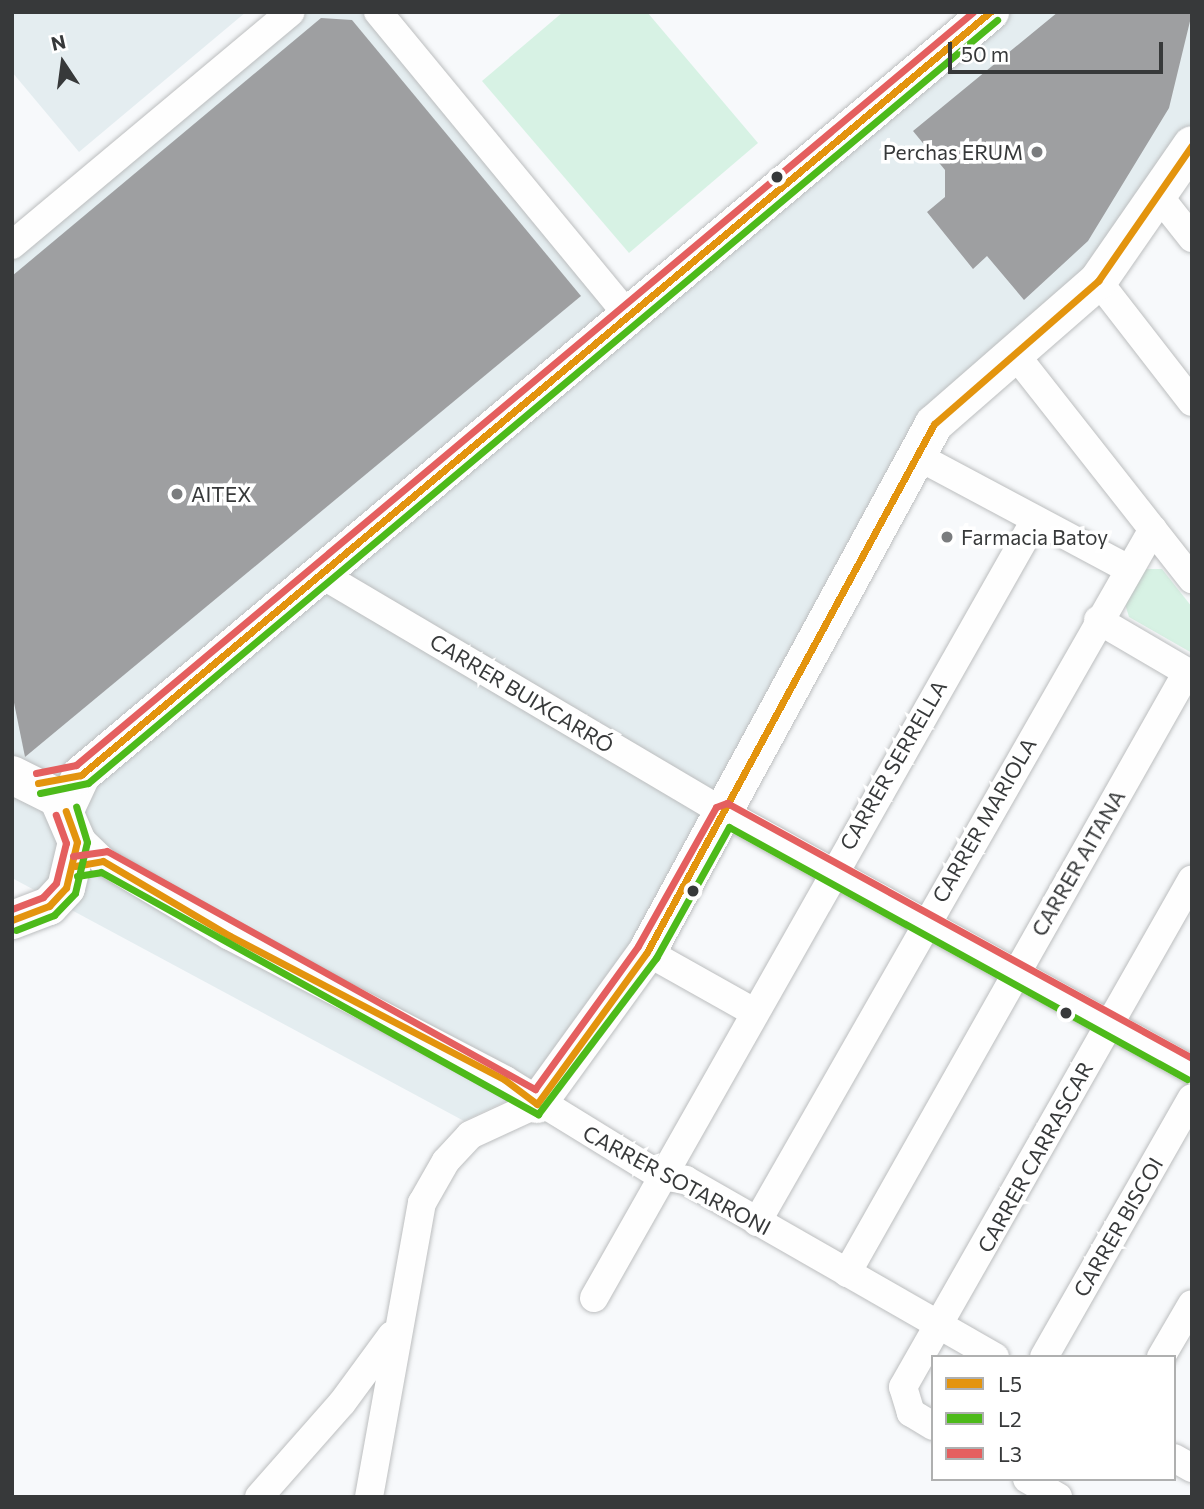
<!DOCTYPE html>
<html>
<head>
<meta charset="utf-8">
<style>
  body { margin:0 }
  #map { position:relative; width:1204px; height:1509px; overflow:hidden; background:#f7f9fb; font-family:Commissioner,sans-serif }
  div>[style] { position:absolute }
  .built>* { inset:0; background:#e4edf0 }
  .green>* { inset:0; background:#d7f2e4 }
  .building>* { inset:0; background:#9e9fa1 }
  .roads { filter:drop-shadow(0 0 2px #bcbebf) drop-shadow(0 0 2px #bcbebf) }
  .street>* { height:28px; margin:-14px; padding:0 14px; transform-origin:14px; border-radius:14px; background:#fefefe }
  .secondary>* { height:38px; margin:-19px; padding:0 19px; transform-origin:19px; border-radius:19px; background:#fefefe }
  .bus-1>* { height:7px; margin:-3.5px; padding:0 3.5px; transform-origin:3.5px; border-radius:3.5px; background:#e3940e }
  .bus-2>* { height:7px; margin:-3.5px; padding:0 3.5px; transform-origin:3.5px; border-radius:3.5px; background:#4dba1a }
  .bus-3>* { height:7px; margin:-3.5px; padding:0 3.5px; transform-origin:3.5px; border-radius:3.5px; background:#e45f5f }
  .dots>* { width:19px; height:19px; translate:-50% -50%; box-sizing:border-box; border:4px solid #fff; border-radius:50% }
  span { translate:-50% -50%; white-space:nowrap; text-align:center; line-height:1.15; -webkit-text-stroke:7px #fff; paint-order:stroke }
  .poi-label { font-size:21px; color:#37393a }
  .right { translate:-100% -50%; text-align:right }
  .left { translate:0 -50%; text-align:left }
  .street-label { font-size:21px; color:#37393a }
  .frame { position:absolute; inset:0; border:14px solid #37393a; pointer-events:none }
  .legend { position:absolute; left:931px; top:1355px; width:245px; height:126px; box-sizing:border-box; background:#fff; border:2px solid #afb0b0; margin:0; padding:9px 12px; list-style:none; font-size:21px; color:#37393a }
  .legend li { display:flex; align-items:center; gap:14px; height:35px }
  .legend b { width:35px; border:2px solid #afb0b0 }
  .north { position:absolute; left:28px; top:28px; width:70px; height:70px; -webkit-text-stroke:5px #fff; paint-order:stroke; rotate:347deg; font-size:19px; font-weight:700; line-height:28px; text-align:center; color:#37393a }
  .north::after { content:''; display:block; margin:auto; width:24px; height:32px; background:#37393a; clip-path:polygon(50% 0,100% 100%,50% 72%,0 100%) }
  .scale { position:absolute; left:948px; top:42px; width:215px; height:32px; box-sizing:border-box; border:4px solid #37393a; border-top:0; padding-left:9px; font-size:21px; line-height:24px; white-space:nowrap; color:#37393a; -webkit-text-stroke:5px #fff; paint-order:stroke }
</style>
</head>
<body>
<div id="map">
  <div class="built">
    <div style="clip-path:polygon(12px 12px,246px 12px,79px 152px,12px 72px)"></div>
    <div style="clip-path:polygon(291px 12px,378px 12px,628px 314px,988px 12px,1192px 12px,1192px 138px,1099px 282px,950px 412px,570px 1071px,464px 1121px,12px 878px,12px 245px)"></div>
  </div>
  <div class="green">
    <div style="clip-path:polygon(563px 12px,647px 12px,758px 143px,629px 253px,482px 81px)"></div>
    <div style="clip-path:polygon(1146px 569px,1162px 569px,1192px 607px,1192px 653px,1129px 617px,1125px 604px)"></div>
  </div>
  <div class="building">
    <div style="clip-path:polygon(1058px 12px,1192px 13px,1169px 108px,1088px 241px,1024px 300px,987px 256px,973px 269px,927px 212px,945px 197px,945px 170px,913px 131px)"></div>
    <div style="clip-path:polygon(321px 18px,352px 20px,581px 296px,25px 757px,12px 693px,12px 276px)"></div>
  </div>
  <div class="roads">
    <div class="street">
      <div style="left:378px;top:12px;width:393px;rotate:50.5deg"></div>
      <div style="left:1158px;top:195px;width:55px;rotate:51.7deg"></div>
      <div style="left:12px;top:245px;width:363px;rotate:-39.9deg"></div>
      <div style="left:1098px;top:281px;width:153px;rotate:52.2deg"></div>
      <div style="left:1014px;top:353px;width:288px;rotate:51.8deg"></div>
      <div style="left:917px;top:456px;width:238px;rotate:28.1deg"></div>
      <div style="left:319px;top:573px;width:472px;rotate:30.6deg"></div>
      <div style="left:725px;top:813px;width:533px;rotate:28.82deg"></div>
      <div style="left:1098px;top:620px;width:109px;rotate:30.3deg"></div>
      <div style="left:75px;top:834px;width:39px;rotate:44deg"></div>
      <div style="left:103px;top:861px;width:147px;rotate:30.6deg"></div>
      <div style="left:230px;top:936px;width:310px;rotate:27.6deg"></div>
      <div style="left:505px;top:1080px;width:183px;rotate:31.6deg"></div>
      <div style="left:661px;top:1176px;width:25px;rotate:9deg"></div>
      <div style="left:686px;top:1180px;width:356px;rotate:29.8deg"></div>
      <div style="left:647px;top:952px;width:123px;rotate:29.3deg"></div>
      <div style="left:757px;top:1222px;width:798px;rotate:-60.26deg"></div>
      <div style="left:847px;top:1273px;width:691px;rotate:-60.5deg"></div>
      <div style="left:594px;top:1298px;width:894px;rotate:-60.45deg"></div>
      <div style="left:1044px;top:1357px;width:298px;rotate:-60.3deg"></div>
      <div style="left:1161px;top:1357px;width:61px;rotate:-59.7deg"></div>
      <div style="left:933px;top:1426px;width:26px;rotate:-149deg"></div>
      <div style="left:911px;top:1413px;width:27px;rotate:-107deg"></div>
      <div style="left:903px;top:1387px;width:584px;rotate:-60.36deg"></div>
      <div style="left:1174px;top:1458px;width:21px;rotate:29deg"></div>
      <div style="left:1027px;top:1479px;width:36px;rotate:30deg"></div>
      <div style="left:259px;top:1497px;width:125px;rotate:-48.6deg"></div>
      <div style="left:342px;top:1403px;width:84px;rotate:-53.7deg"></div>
      <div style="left:369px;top:1497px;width:299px;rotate:-79.8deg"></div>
      <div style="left:422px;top:1203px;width:48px;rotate:-60.3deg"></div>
      <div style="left:446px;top:1161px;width:35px;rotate:-47deg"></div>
      <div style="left:470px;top:1135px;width:74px;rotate:-24.8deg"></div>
    </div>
    <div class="secondary">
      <div style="left:12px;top:775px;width:51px;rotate:26.6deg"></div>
      <div style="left:58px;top:798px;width:48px;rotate:66.6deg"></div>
      <div style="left:77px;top:842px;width:47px;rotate:103.4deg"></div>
      <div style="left:66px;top:888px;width:25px;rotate:133deg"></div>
      <div style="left:49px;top:906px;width:40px;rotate:159deg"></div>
      <div style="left:65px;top:810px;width:38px;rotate:-65deg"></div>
      <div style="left:81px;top:775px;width:1187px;rotate:-40.01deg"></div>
      <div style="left:537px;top:1104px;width:188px;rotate:-54.1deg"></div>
      <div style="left:647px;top:952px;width:601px;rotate:-61.47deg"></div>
      <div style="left:934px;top:424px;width:218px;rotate:-41.1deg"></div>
      <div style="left:1098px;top:281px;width:165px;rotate:-55.3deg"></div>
    </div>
  </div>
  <div class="bus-1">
    <div style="left:38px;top:783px;width:44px;rotate:-10.5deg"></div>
    <div style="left:81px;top:775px;width:1187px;rotate:-40.01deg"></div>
    <div style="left:75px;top:866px;width:28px;rotate:-10deg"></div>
    <div style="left:103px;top:861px;width:147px;rotate:30.6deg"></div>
    <div style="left:230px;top:936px;width:310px;rotate:27.6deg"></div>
    <div style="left:505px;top:1080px;width:40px;rotate:37deg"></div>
    <div style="left:537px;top:1104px;width:188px;rotate:-54.1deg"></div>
    <div style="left:647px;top:952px;width:601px;rotate:-61.47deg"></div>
    <div style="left:934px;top:424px;width:218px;rotate:-41.1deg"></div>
    <div style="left:1098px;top:281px;width:165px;rotate:-55.3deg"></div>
    <div style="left:12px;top:920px;width:40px;rotate:-21deg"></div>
    <div style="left:49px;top:906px;width:25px;rotate:-47deg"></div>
    <div style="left:66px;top:888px;width:47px;rotate:-76.6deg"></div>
    <div style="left:77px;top:842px;width:33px;rotate:-110deg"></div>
  </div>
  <div class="bus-2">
    <div style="left:40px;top:793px;width:49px;rotate:-11.8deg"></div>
    <div style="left:88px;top:783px;width:1187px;rotate:-40.01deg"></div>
    <div style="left:77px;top:876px;width:24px;rotate:-9deg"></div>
    <div style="left:101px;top:872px;width:500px;rotate:29deg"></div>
    <div style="left:538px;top:1114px;width:196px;rotate:-52.9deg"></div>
    <div style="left:656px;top:958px;width:150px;rotate:-60.9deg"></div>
    <div style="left:729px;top:827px;width:523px;rotate:28.82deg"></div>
    <div style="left:16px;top:930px;width:41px;rotate:-21.5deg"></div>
    <div style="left:54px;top:915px;width:30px;rotate:-46deg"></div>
    <div style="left:75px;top:893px;width:52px;rotate:-76.8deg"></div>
    <div style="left:87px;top:842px;width:37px;rotate:-107deg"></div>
  </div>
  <div class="bus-3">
    <div style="left:36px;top:773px;width:41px;rotate:-11.3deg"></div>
    <div style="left:76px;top:765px;width:1171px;rotate:-40.01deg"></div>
    <div style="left:73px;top:856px;width:34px;rotate:-8deg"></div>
    <div style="left:107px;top:851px;width:490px;rotate:29.1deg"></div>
    <div style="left:535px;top:1089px;width:176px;rotate:-54.2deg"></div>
    <div style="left:638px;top:946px;width:159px;rotate:-60.7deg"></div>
    <div style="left:716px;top:807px;width:12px;rotate:-20deg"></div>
    <div style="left:727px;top:803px;width:530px;rotate:28.74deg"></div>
    <div style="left:12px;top:909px;width:33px;rotate:-21deg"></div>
    <div style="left:43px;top:897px;width:19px;rotate:-47deg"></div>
    <div style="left:56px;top:883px;width:41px;rotate:-76deg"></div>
    <div style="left:66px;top:843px;width:30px;rotate:-110deg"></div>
  </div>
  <div class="dots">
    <div style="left:1037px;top:152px;background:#7a7c7e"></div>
    <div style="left:777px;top:177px;background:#37393a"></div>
    <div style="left:177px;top:494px;background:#7a7c7e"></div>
    <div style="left:947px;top:537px;background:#7a7c7e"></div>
    <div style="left:693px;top:891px;background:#37393a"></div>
    <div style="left:1066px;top:1013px;background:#37393a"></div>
  </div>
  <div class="poi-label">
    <span class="right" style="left:1023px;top:152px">Perchas ERUM</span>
    <span class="left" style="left:191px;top:494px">AITEX</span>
    <span class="left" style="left:961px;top:537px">Farmacia Batoy</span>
  </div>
  <div class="street-label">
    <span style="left:522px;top:693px;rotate:31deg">CARRER BUIXCARRÓ</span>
    <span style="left:893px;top:765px;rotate:-60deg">CARRER SERRELLA</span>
    <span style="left:984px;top:820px;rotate:-60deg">CARRER MARIOLA</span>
    <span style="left:1078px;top:863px;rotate:-60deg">CARRER AITANA</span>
    <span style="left:1035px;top:1157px;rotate:-61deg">CARRER CARRASCAR</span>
    <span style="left:677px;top:1180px;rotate:28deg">CARRER SOTARRONI</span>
    <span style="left:1118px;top:1227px;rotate:-60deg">CARRER BISCOI</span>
  </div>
  <div class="frame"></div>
  <ul class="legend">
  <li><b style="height:9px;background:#e3940e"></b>L5</li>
  <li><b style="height:9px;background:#4dba1a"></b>L2</li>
  <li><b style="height:9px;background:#e45f5f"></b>L3</li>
  </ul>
  <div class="north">N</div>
  <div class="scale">50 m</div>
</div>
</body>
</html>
